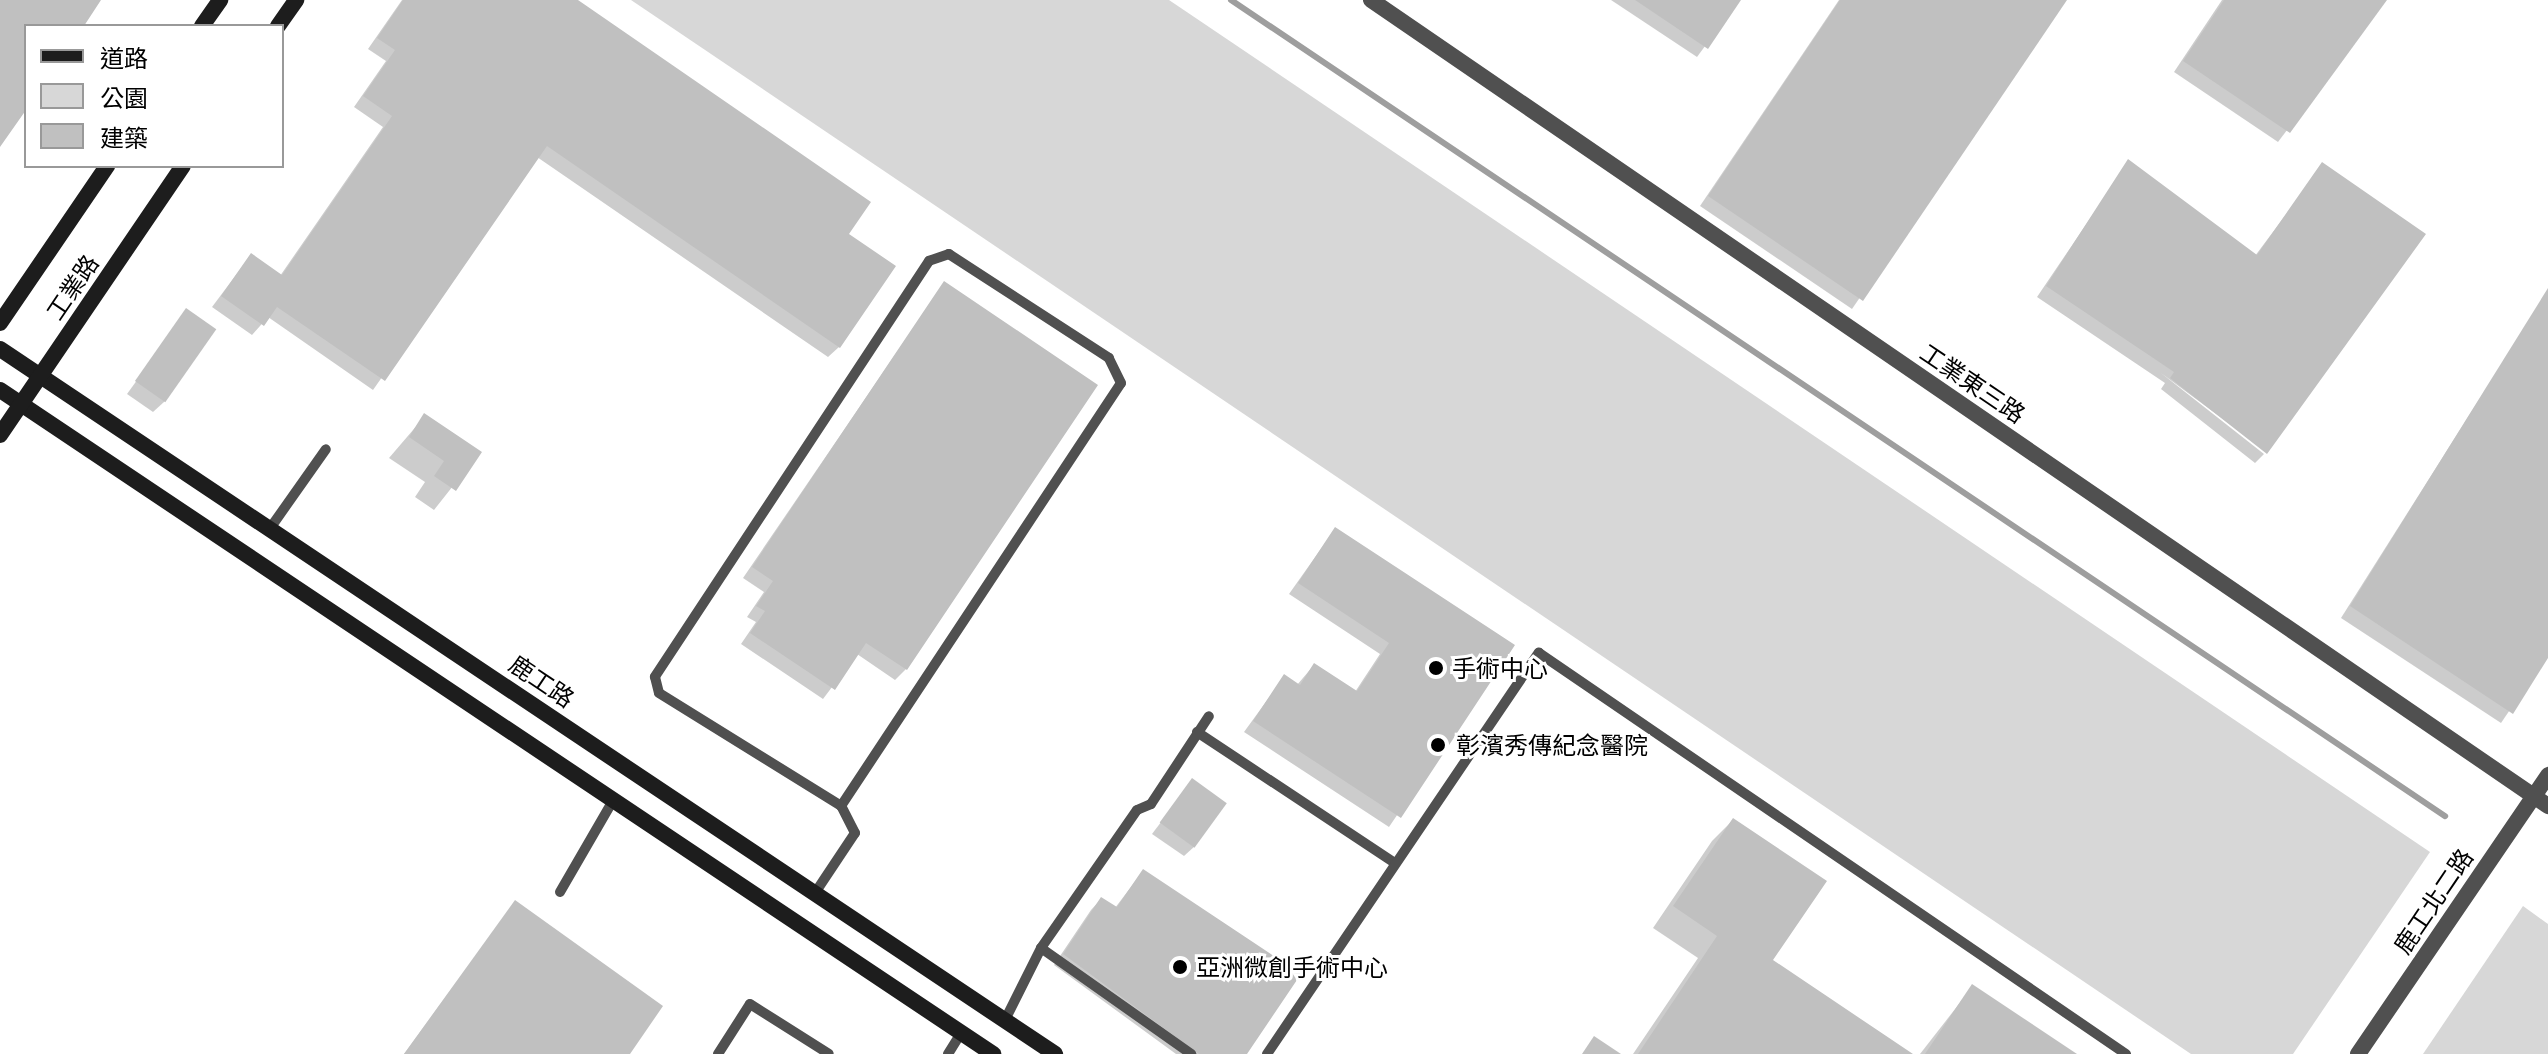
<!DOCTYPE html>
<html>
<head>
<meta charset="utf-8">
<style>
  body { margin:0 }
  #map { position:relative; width:2548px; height:1054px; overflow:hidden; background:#fff; font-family:Barlow,"Noto Sans TC",sans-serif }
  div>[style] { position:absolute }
  .green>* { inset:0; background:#d7d7d7 }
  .shadow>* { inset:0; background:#0003 }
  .stream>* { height:6px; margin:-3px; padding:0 3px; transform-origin:3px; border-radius:3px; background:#9e9e9e }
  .building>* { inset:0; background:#c0c0c0; transform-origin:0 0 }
  .lane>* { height:10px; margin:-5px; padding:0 5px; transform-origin:5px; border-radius:5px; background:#505050 }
  .street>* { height:16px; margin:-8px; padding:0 8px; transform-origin:8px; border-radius:8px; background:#505050 }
  .secondary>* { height:16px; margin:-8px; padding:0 8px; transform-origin:8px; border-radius:8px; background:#1d1d1d }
  .dots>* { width:22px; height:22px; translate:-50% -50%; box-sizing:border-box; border:4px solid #fff; border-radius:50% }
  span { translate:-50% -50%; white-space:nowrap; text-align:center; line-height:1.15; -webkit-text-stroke:6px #fff; paint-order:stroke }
  .street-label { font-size:24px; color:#000 }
  .poi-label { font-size:24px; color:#000 }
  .left { translate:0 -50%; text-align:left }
  .legend { position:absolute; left:24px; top:24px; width:260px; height:144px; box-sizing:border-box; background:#fff; border:2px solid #999; margin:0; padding:10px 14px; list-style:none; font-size:24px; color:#000 }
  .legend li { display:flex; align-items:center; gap:16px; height:40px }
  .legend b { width:40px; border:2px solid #999 }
</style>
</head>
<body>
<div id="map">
  <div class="green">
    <div style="clip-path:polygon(631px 0,1169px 0,2430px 852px,2293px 1054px,2191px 1054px)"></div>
    <div style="clip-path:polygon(2523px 906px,2548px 924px,2548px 1054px,2423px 1054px)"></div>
  </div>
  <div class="shadow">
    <div style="clip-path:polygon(402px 0,574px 0,846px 234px,839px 347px,828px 357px,537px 157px,373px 390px,268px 317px,252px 335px,212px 307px,251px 255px,280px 276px,383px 127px,354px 107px,386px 61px,368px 49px)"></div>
    <div style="clip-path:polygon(1611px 0,1739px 0,1697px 57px)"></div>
    <div style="clip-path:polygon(1839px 0,2065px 0,1852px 309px,1700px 206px)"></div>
    <div style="clip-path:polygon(2222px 0,2385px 0,2278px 142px,2174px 72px)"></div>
    <div style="clip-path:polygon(2129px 161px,2255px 256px,2323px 165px,2266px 451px,2161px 373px,2264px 454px,2255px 463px,2161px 389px,2165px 383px,2037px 297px)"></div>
    <div style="clip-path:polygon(944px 283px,1095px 385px,906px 669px,895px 680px,857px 654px,823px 699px,741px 644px,756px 622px,747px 617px,764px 592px,743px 578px)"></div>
    <div style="clip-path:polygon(2544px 297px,2548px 654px,2501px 723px,2341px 618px)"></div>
    <div style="clip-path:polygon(187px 311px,164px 402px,153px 412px,127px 394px)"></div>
    <div style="clip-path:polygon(425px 416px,479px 453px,434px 510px,415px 497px,425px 482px,389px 458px)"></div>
    <div style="clip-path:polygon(1335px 529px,1512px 646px,1389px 827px,1244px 732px,1284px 677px,1297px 685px,1314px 665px,1355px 692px,1380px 654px,1289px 594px)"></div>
    <div style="clip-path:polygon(1192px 781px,1195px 846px,1184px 856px,1152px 834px)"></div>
    <div style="clip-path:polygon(1733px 820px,1771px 961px,1909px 1054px,1633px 1054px,1698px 958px,1653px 928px,1712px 841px)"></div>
    <div style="clip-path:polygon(1143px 871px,1245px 1054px,1176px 1054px,1054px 965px,1091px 910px,1101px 899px,1115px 908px)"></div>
    <div style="clip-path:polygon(515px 902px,627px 1054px,404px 1054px)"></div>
    <div style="clip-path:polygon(1973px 986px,2073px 1054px,1920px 1054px)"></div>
  </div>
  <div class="stream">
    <div style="left:1231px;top:0;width:1463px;rotate:33.91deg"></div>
  </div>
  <div class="building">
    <div style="clip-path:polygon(0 0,101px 0,84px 26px,26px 26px,26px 110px,0 147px)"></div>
    <div style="clip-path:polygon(403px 0,578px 0,871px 202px,849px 234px,896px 266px,840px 348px,547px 146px,385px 381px,277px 307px,264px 326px,221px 296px,251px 253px,282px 275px,392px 116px,363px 96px,395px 50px,377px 38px)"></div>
    <div style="clip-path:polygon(1635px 0,1741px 0,1708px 49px)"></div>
    <div style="clip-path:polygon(1840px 0,2067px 0,1863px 301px,1708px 196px)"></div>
    <div style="clip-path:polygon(2224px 0,2387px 0,2290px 133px,2183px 61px)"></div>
    <div style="clip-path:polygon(2128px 159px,2257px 255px,2322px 162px,2426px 234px,2267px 454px,2170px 378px,2174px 372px,2046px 286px)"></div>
    <div style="clip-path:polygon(944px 281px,1098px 385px,907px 670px,866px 643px,835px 690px,750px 633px,765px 611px,756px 606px,773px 581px,752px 567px)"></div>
    <div style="clip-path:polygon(2548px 288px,2548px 658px,2513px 714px,2350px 606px)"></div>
    <div style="left:186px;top:308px;width:37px;height:89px;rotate:35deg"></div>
    <div style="clip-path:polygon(424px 413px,482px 452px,456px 491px,434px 476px,444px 461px,409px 437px)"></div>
    <div style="clip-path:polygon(1335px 527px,1515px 645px,1401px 818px,1253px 721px,1284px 674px,1300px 685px,1314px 663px,1357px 691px,1389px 643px,1298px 583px)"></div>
    <div style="left:1192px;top:778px;width:43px;height:55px;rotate:36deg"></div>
    <div style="clip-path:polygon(1733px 818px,1827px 881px,1773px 960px,1913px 1054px,1638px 1054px,1717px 936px,1673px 906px)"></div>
    <div style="clip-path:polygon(1143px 869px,1301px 974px,1247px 1054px,1199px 1054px,1063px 954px,1101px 897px,1117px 907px)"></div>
    <div style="clip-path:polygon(515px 900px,663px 1006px,630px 1054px,404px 1054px)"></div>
    <div style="clip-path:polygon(1972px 984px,2077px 1054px,1925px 1054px)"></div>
    <div style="clip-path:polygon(1594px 1036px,1621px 1054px,1582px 1054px)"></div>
  </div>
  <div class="lane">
    <div style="left:271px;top:527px;width:95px;rotate:-54.8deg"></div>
    <div style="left:1197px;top:732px;width:237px;rotate:33.5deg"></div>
    <div style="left:560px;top:892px;width:108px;rotate:-59.9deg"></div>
    <div style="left:815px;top:893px;width:72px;rotate:-56.3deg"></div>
    <div style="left:855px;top:833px;width:30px;rotate:-117deg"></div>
    <div style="left:841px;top:806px;width:507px;rotate:-56.5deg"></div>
    <div style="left:1121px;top:383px;width:28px;rotate:-116deg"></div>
    <div style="left:1109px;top:358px;width:191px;rotate:-147deg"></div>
    <div style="left:949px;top:254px;width:21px;rotate:161deg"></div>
    <div style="left:929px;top:261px;width:498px;rotate:123.4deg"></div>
    <div style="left:655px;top:677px;width:16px;rotate:76deg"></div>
    <div style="left:659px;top:693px;width:214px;rotate:31.8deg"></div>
    <div style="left:1041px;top:948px;width:184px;rotate:35.2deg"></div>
    <div style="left:1005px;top:1020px;width:80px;rotate:-63.4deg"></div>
    <div style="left:1041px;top:948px;width:168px;rotate:-55.2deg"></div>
    <div style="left:1137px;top:810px;width:15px;rotate:-23deg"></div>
    <div style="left:1151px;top:804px;width:105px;rotate:-56.6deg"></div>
    <div style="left:718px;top:1054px;width:59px;rotate:-57.4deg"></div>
    <div style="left:750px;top:1004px;width:93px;rotate:32.3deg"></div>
    <div style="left:948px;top:1054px;width:26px;rotate:-58deg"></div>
    <div style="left:1267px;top:1054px;width:485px;rotate:-55.9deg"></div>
    <div style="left:1539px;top:653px;width:711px;rotate:34.34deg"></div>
  </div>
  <div class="street">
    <div style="left:1371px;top:0;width:1427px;rotate:34.4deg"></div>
    <div style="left:2358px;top:1054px;width:338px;rotate:-55.7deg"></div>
  </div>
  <div class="secondary">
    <div style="left:202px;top:26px;width:32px;rotate:-55deg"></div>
    <div style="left:278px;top:26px;width:32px;rotate:-55deg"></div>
    <div style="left:0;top:323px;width:190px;rotate:-55.7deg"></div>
    <div style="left:0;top:349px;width:1269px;rotate:33.75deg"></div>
    <div style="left:0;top:390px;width:1195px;rotate:33.77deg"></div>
    <div style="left:0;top:435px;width:325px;rotate:-55.8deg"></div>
  </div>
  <div class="dots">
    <div style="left:1436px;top:668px;background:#000"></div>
    <div style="left:1438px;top:745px;background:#000"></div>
    <div style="left:1180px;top:967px;background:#000"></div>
  </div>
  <div class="street-label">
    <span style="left:72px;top:287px;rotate:-56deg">工業路</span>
    <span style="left:1973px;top:383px;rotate:34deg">工業東三路</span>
    <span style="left:542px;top:681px;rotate:34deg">鹿工路</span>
    <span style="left:2433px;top:901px;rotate:-56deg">鹿工北二路</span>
  </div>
  <div class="poi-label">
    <span class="left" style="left:1452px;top:668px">手術中心</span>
    <span class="left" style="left:1456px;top:745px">彰濱秀傳紀念醫院</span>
    <span class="left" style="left:1196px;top:967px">亞洲微創手術中心</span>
  </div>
  <ul class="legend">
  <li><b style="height:10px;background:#1d1d1d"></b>道路</li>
  <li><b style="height:22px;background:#d7d7d7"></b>公園</li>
  <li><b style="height:22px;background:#c0c0c0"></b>建築</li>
  </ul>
</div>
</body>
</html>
